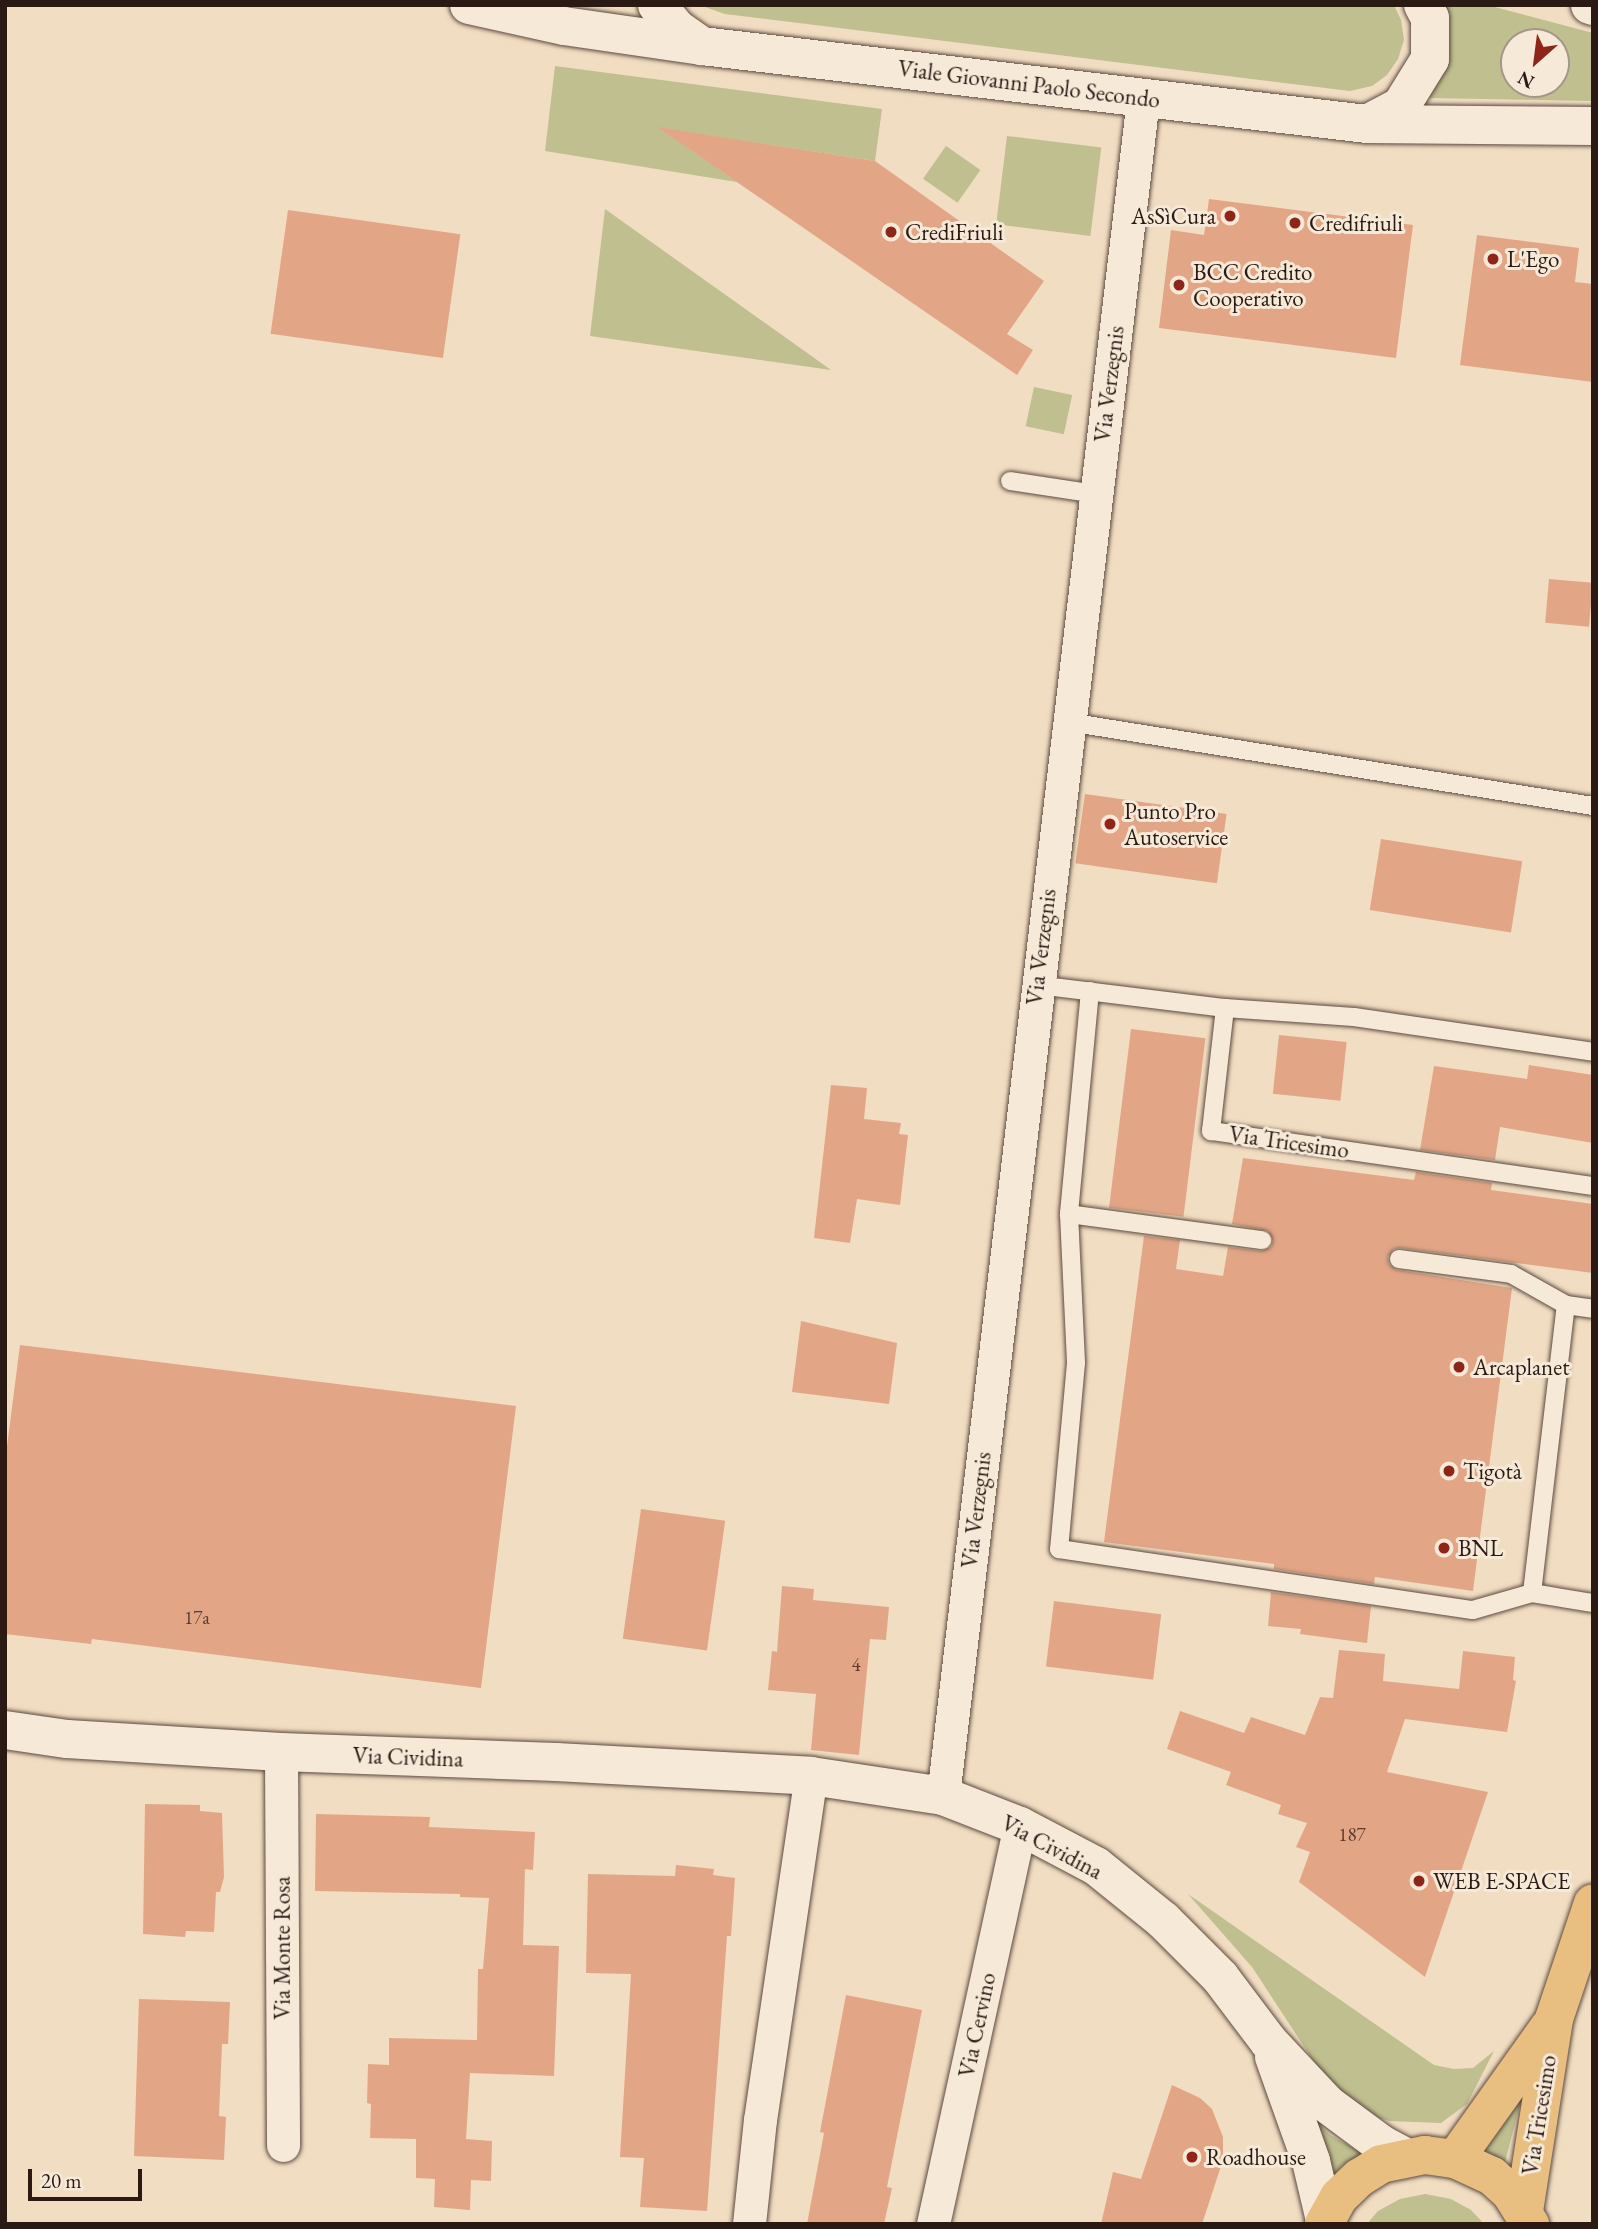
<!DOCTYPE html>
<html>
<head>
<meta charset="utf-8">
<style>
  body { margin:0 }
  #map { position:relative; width:1598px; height:2229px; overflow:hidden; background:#f1ddc2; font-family:"EB Garamond",serif }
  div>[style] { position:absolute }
  .green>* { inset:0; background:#bfbf90; transform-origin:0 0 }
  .building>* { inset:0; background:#e2a687; transform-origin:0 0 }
  .roads { filter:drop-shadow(0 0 2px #5c4a3f) drop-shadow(0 0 2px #5c4a3f) }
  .lane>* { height:18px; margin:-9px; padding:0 9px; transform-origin:9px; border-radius:9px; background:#f6e9d7 }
  .street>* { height:33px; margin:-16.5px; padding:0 16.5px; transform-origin:16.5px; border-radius:16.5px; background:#f6e9d7 }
  .secondary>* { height:38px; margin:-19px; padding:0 19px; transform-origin:19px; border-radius:19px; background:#f6e9d7 }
  .primary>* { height:38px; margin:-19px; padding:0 19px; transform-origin:19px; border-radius:19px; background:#e8be81 }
  .dots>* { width:19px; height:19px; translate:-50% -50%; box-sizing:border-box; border:4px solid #f6e9d7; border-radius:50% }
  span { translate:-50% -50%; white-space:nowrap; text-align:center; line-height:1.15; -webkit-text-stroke:6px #f6e9d7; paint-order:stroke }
  .number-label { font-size:19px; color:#593c30 }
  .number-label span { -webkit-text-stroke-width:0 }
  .street-label { font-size:23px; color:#2b1913 }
  .poi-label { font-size:23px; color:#2b1913 }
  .right { translate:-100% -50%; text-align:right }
  .left { translate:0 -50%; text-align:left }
  .frame { position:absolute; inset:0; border:7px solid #2b1913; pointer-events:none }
  .north { position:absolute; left:1500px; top:28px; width:70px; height:70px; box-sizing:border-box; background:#f6e9d7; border:2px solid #a59689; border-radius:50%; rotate:208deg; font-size:19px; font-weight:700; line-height:28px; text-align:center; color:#2b1913 }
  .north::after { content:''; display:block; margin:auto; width:24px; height:32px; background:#8f2418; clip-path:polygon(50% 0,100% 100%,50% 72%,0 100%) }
  .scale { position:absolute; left:28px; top:2169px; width:114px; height:32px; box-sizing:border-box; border:4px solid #2b1913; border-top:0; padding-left:9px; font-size:21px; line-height:24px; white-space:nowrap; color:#2b1913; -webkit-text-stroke:5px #f6e9d7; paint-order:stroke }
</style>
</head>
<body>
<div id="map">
  <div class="green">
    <div style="clip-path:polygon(699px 5px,1394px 5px,1401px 20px,1404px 40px,1398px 59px,1387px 75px,1372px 86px,1350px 91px,725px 14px)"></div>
    <div style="clip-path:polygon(evenodd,1443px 5px,1487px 5px,1593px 33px,1593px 101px,1429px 98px,1443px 71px,1443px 5px,1514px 42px,1556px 42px,1556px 84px,1514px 84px,1514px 42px)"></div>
    <div style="clip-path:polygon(555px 66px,882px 109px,875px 161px,659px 128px,737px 182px,545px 151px)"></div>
    <div style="left:1007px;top:136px;width:95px;height:89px;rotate:7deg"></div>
    <div style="left:946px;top:146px;width:42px;height:40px;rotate:35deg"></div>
    <div style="clip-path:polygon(605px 209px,831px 370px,590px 336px)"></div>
    <div style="left:1034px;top:387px;width:39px;height:40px;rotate:12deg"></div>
    <div style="clip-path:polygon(1188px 1894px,1434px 2065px,1454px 2069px,1473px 2068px,1494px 2051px,1467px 2104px,1441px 2123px,1389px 2121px,1365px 2114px,1326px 2080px,1252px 1967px)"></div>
    <div style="clip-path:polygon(1521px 2100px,1505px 2162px,1481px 2150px)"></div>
    <div style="clip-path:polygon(1312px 2117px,1330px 2135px,1363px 2153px,1343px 2165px,1328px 2180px)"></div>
    <div style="clip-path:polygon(1425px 2194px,1451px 2199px,1471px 2210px,1484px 2224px,1367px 2224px,1378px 2211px,1400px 2199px)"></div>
  </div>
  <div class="building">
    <div style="clip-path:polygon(657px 127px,875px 161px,1044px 281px,1007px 334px,1033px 350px,1017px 375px)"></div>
    <div style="clip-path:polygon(1209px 199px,1413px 225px,1396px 358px,1159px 328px,1171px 230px,1204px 235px)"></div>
    <div style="left:288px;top:210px;width:174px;height:125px;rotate:8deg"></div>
    <div style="clip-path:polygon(1477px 235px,1579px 248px,1575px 282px,1593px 284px,1593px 382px,1460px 365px)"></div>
    <div style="left:1549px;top:579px;width:44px;height:44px;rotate:5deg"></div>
    <div style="left:1085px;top:794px;width:143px;height:70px;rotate:8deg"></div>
    <div style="left:1381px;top:839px;width:143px;height:72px;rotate:9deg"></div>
    <div style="left:1131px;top:1029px;width:75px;height:180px;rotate:7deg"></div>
    <div style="left:1279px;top:1035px;width:68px;height:59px;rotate:6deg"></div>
    <div style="clip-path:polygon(1529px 1065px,1593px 1075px,1593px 1143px,1500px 1127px,1495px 1160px,1420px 1150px,1434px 1066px,1527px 1079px)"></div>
    <div style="clip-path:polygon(831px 1085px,867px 1088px,864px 1119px,901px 1123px,899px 1134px,908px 1135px,900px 1205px,857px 1199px,850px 1243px,814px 1238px)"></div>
    <div style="clip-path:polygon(1243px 1158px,1414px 1180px,1416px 1172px,1492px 1183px,1491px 1190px,1593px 1204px,1593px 1273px,1401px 1248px,1394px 1249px,1388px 1257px,1389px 1264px,1397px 1270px,1512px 1288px,1473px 1591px,1375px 1577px,1374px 1584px,1274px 1569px,1274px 1564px,1104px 1542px,1144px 1236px,1180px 1240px,1176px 1269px,1223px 1276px,1228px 1247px,1260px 1251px,1271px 1247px,1273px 1241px,1268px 1231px,1232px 1224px)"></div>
    <div style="clip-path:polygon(801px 1321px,897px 1343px,889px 1404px,792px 1392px)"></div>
    <div style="clip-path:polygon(20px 1345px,516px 1406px,481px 1688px,92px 1639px,91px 1644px,5px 1634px,5px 1462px)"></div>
    <div style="left:641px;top:1509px;width:85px;height:131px;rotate:8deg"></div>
    <div style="clip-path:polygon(782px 1586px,814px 1589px,813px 1600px,889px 1607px,886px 1640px,870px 1639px,859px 1755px,811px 1750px,816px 1694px,768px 1690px,772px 1651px,777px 1652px)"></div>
    <div style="clip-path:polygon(1271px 1592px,1371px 1606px,1367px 1643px,1300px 1634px,1301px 1629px,1268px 1626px)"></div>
    <div style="left:1054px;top:1601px;width:108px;height:66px;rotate:7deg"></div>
    <div style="clip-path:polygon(1339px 1650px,1385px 1654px,1383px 1681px,1459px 1689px,1463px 1651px,1515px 1657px,1513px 1680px,1516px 1681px,1507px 1732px,1405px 1719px,1387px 1772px,1488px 1792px,1425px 1977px,1299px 1882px,1310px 1852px,1296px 1847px,1307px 1823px,1278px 1814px,1281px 1805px,1226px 1785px,1231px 1772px,1167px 1749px,1180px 1711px,1244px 1733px,1251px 1717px,1305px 1735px,1320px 1697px,1333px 1698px)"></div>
    <div style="clip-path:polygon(145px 1804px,200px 1805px,200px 1811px,222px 1813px,224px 1877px,220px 1892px,216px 1892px,214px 1932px,186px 1931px,185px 1937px,143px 1934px)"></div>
    <div style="clip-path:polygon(316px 1814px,430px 1817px,429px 1827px,535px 1832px,533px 1870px,525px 1869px,523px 1945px,559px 1946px,554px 2076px,470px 2073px,466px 2139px,492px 2141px,491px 2181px,471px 2180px,470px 2210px,434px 2207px,435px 2179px,416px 2178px,416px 2139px,370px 2138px,371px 2104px,367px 2103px,368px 2064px,389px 2065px,389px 2038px,477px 2040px,478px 1969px,483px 1969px,489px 1898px,460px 1897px,460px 1894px,315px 1891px)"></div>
    <div style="clip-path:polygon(676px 1865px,714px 1869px,713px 1875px,735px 1878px,731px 1936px,727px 1936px,707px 2211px,640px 2207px,644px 2158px,620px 2157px,631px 1974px,586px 1973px,588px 1874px,675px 1876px)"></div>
    <div style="clip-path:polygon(846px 1995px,922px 2010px,887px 2187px,892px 2188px,884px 2224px,807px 2224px,824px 2133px,820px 2132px)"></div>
    <div style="clip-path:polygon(139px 1999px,230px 2002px,228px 2044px,222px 2044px,219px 2116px,226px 2117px,224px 2160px,134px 2156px)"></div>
    <div style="clip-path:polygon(1172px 2085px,1200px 2098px,1212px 2109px,1223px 2137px,1223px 2160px,1202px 2224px,1101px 2224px,1113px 2172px,1141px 2179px)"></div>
  </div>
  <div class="roads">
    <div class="lane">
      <div style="left:1010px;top:481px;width:87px;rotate:8.6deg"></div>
      <div style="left:1068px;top:722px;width:532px;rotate:9.09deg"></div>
      <div style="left:1037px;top:985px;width:189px;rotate:7deg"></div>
      <div style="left:1225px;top:1008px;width:124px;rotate:96.5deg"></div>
      <div style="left:1211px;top:1131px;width:386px;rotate:8.2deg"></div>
      <div style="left:1090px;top:991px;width:224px;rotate:95.4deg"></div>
      <div style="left:1069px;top:1214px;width:149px;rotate:87.3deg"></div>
      <div style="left:1076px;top:1363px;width:187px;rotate:95.2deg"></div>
      <div style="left:1059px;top:1549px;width:418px;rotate:8.4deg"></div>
      <div style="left:1473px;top:1610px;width:61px;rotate:-16.1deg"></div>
      <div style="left:1532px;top:1593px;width:62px;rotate:9.3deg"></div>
      <div style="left:1225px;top:1008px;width:129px;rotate:4deg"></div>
      <div style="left:1354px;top:1017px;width:242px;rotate:8.3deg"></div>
      <div style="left:1069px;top:1214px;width:195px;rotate:7.7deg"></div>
      <div style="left:1399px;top:1259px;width:113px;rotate:7.6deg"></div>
      <div style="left:1511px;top:1274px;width:63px;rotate:29.4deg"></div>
      <div style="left:1532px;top:1593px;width:290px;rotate:-83.3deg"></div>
      <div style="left:1566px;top:1305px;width:27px;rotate:8deg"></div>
    </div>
    <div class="street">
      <div style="left:281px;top:1752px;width:393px;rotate:89.7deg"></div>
      <div style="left:943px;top:1796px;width:1710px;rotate:-83.28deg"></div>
      <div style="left:749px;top:2224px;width:105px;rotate:-84deg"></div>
      <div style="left:760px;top:2120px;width:348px;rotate:-81.6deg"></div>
      <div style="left:933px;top:2224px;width:407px;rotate:-77.7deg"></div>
    </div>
    <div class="secondary">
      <div style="left:469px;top:5px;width:97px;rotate:12.5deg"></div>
      <div style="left:564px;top:26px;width:139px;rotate:8.2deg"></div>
      <div style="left:702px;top:46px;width:670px;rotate:6.69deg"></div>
      <div style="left:1367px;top:124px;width:226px;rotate:0.5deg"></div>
      <div style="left:657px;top:5px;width:30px;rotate:50deg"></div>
      <div style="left:676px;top:28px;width:32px;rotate:35deg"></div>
      <div style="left:1590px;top:5px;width:3px;rotate:18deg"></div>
      <div style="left:1367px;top:124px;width:38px;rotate:-28deg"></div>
      <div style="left:1401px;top:106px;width:55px;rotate:-58.3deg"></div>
      <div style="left:1430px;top:59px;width:41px;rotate:-90deg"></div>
      <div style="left:1430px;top:18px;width:15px;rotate:-118deg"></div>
      <div style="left:5px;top:1730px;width:63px;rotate:8.3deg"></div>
      <div style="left:67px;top:1739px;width:214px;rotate:3.5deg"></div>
      <div style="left:281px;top:1752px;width:275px;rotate:2.1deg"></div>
      <div style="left:556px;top:1762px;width:255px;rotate:3.1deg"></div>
      <div style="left:811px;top:1776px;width:134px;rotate:8.6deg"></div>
      <div style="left:943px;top:1796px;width:83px;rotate:21.3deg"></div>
      <div style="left:1020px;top:1826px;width:86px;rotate:27.8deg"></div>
      <div style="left:1096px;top:1866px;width:86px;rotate:38.9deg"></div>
      <div style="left:1163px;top:1920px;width:81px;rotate:45deg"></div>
      <div style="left:1220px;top:1977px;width:81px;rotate:53deg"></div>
      <div style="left:1269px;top:2042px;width:85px;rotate:46.9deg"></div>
      <div style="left:1327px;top:2104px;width:67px;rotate:36.5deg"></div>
      <div style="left:1381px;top:2144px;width:27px;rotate:28deg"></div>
      <div style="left:1274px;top:2057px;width:110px;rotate:70.4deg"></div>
      <div style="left:1311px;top:2161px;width:61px;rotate:76.7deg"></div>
    </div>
    <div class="primary">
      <div style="left:1455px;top:2159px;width:162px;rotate:-54.5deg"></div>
      <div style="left:1524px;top:2211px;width:194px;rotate:-81.1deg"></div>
      <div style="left:1554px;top:2019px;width:122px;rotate:-71.4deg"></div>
      <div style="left:1324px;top:2224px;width:31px;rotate:-61deg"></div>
      <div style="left:1339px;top:2197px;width:28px;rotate:-44deg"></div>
      <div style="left:1359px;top:2178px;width:26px;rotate:-32deg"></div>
      <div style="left:1381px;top:2164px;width:45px;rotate:-11.6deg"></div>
      <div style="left:1425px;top:2155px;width:30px;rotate:8deg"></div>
      <div style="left:1455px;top:2159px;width:41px;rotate:24.7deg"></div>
      <div style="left:1492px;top:2176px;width:24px;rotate:42deg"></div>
      <div style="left:1510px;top:2192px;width:38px;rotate:58deg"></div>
    </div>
  </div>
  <div class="dots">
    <div style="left:1230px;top:216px;background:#8f2418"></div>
    <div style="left:1295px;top:223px;background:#8f2418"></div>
    <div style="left:891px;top:232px;background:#8f2418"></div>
    <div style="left:1493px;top:259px;background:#8f2418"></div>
    <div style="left:1179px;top:285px;background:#8f2418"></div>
    <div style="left:1110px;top:824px;background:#8f2418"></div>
    <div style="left:1459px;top:1367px;background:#8f2418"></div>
    <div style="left:1449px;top:1471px;background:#8f2418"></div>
    <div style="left:1444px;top:1548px;background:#8f2418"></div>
    <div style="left:1419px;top:1881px;background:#8f2418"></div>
    <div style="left:1192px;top:2157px;background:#8f2418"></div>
  </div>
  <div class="number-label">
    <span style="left:197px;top:1618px">17a</span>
    <span style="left:856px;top:1665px">4</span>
    <span style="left:1352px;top:1835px">187</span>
  </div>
  <div class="street-label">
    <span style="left:1029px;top:84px;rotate:7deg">Viale Giovanni Paolo Secondo</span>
    <span style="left:1109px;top:384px;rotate:-83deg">Via Verzegnis</span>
    <span style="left:1041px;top:947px;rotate:-83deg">Via Verzegnis</span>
    <span style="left:1289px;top:1142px;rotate:8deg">Via Tricesimo</span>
    <span style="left:976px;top:1510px;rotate:-83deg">Via Verzegnis</span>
    <span style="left:408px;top:1757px;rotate:2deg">Via Cividina</span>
    <span style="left:1052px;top:1847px;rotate:28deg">Via Cividina</span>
    <span style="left:282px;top:1948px;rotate:-90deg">Via Monte Rosa</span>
    <span style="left:977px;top:2025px;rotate:-78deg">Via Cervino</span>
    <span style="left:1539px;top:2115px;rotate:-81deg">Via Tricesimo</span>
  </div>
  <div class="poi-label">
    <span class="right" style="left:1216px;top:216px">AsSìCura</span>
    <span class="left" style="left:1309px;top:223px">Credifriuli</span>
    <span class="left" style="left:905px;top:232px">CrediFriuli</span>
    <span class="left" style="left:1507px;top:259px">L'Ego</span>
    <span class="left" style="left:1193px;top:285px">BCC Credito<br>Cooperativo</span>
    <span class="left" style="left:1124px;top:824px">Punto Pro<br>Autoservice</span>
    <span class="left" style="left:1473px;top:1367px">Arcaplanet</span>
    <span class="left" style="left:1463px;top:1471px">Tigotà</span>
    <span class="left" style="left:1458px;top:1548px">BNL</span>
    <span class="left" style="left:1433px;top:1881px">WEB E-SPACE</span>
    <span class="left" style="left:1206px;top:2157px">Roadhouse</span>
  </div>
  <div class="frame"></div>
  <div class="north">N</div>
  <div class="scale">20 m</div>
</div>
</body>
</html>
